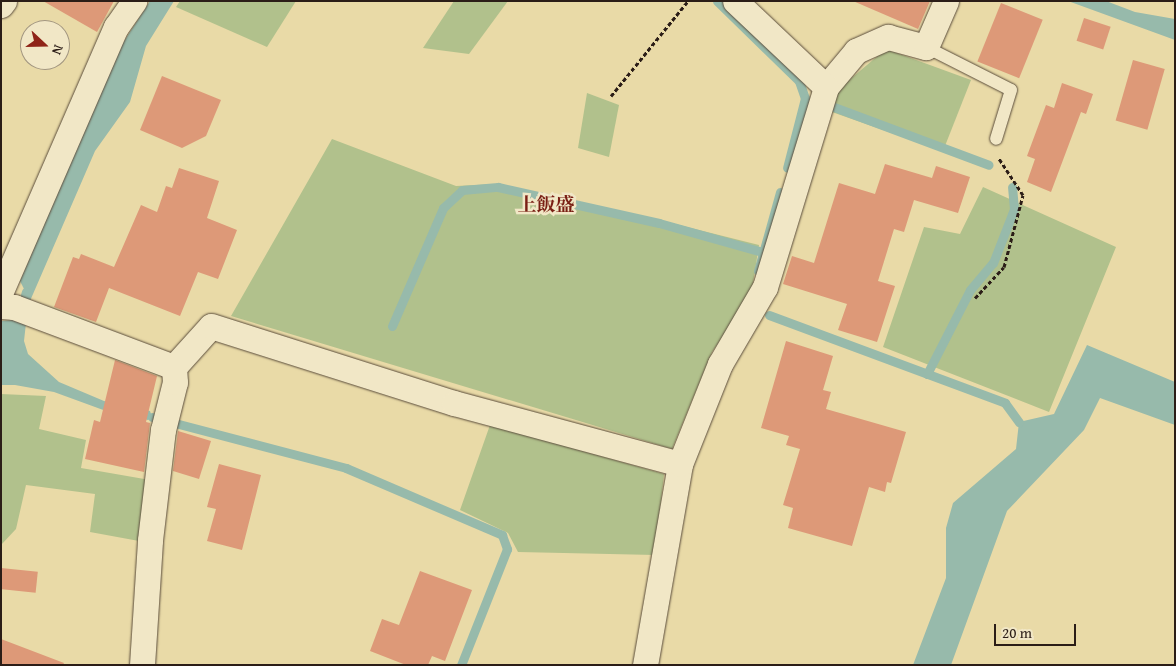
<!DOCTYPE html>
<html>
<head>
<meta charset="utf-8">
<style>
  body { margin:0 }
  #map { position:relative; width:1176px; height:666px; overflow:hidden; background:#e9daa7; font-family:"Gentium Book Plus","Noto Serif JP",serif }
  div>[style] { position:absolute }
  .green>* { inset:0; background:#b1c18c }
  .water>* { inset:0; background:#97baab }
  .stream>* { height:9px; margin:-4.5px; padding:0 4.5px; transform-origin:4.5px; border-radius:4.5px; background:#97baab }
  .building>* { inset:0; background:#dd9978; transform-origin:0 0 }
  .path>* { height:3px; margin-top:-1.5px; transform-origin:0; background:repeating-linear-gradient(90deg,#2b1d17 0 4px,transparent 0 6.5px) }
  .roads { filter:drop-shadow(0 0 1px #5a4c3b) drop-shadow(0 0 1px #5a4c3b) }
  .service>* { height:12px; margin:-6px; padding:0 6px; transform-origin:6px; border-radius:6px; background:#f1e7c6 }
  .minor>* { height:25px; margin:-12.5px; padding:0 12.5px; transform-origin:12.5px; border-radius:12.5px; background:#f1e7c6 }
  span { translate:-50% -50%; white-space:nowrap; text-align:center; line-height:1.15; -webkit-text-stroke:5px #f1e7c6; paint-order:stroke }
  .neighbourhood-label { font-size:19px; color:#7a1f14; font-weight:700 }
  .frame { position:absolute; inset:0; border:2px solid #2b1d17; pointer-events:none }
  .north { position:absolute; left:20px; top:20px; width:50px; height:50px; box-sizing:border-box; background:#f1e7c6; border:1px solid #a29680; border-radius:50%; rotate:111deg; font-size:14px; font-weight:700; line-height:20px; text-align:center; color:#2b1d17 }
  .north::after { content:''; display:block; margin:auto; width:18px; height:22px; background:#8f2418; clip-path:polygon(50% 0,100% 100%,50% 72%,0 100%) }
  .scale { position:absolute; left:994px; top:624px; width:82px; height:22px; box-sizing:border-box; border:2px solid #2b1d17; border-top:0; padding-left:6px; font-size:15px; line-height:18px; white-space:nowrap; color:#2b1d17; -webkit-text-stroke:4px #f1e7c6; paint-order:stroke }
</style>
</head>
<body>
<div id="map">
  <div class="green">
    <div style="clip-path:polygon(180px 1px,296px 1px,267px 47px,176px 7px)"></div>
    <div style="clip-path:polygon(454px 1px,508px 1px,469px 54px,423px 48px)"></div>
    <div style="clip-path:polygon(886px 49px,971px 80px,943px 151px,829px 111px,835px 92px)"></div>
    <div style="clip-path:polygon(587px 93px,619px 105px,609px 157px,578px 148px)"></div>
    <div style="clip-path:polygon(332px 139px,456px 186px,497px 184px,659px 220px,759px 245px,751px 296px,712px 352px,672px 449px,231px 316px)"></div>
    <div style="clip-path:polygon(983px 187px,1116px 247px,1049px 412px,883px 347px,924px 227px,960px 234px)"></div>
    <div style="clip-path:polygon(1px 394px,46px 396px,39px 429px,86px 440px,81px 468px,150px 480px,139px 541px,90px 532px,95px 494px,26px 485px,16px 529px,1px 545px)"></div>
    <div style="clip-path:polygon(490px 425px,664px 474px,655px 555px,518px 552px,508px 533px,460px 510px)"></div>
  </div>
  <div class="water">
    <div style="clip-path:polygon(150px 1px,174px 1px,146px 46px,130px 102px,95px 151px,30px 301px,20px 281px,115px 55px)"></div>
    <div style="clip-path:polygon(1068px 1px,1106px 1px,1135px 12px,1175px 19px,1175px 40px)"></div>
    <div style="clip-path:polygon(13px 320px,26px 323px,24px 341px,28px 354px,59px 382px,104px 401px,150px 411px,152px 417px,148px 420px,106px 411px,54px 392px,15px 385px,1px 385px,1px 321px)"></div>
    <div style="clip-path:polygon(1087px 345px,1175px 382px,1175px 425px,1100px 398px,1084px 430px,1007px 511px,951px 665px,913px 665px,946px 578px,946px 528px,953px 503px,1016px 449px,1019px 422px,1054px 414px)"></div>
  </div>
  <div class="stream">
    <div style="left:717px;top:1px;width:115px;rotate:44.3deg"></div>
    <div style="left:799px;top:81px;width:18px;rotate:71deg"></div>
    <div style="left:805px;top:98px;width:72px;rotate:104.4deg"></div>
    <div style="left:834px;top:107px;width:165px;rotate:20.5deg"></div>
    <div style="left:758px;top:271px;width:82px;rotate:-74.4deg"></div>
    <div style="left:21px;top:309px;width:18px;rotate:-74deg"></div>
    <div style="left:769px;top:315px;width:252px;rotate:20.4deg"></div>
    <div style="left:1005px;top:403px;width:24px;rotate:54deg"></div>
    <div style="left:392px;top:326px;width:129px;rotate:-66.6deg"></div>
    <div style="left:443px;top:208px;width:26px;rotate:-43deg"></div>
    <div style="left:462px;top:190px;width:36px;rotate:-5deg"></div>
    <div style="left:498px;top:187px;width:165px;rotate:12.6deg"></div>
    <div style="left:659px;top:223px;width:107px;rotate:15.7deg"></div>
    <div style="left:927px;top:374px;width:94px;rotate:-62.9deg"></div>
    <div style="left:970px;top:290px;width:35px;rotate:-50deg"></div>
    <div style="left:993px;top:263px;width:58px;rotate:-68.7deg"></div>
    <div style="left:1014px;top:209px;width:22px;rotate:-95deg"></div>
    <div style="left:152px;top:417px;width:201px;rotate:14.7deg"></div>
    <div style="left:346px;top:468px;width:170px;rotate:23.2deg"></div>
    <div style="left:502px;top:535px;width:15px;rotate:70deg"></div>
    <div style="left:507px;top:549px;width:125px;rotate:111.6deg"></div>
  </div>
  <div class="building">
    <div style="clip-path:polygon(43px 1px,114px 1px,97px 32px)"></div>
    <div style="clip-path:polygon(853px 1px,930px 1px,918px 29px)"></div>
    <div style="left:1001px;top:3px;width:45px;height:63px;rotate:22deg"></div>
    <div style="left:1084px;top:18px;width:28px;height:24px;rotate:18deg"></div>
    <div style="left:1133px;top:60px;width:33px;height:63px;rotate:16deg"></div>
    <div style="clip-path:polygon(162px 76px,221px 100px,206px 136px,182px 148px,140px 130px)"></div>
    <div style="clip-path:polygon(1062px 83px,1093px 94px,1086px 114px,1081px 112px,1051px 192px,1027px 182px,1035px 159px,1027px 156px,1046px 105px,1054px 108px)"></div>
    <div style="clip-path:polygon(885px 164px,932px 178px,936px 166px,970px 177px,958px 213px,914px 200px,904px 232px,894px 229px,878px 281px,895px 286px,877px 342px,838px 330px,847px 304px,783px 284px,792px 256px,814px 263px,839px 183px,875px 194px)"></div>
    <div style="clip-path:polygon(179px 168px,219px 181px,207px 218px,237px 230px,218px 279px,198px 272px,180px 316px,109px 288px,96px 322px,54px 307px,73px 257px,79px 259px,81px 254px,114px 267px,141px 205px,157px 212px,166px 186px,172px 188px)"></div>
    <div style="clip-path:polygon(786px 341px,833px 356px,823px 390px,831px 392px,826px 409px,906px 432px,891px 483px,887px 482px,885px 492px,869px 487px,852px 546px,788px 528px,793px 508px,783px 505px,800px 449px,786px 445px,789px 436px,761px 428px)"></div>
    <div style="clip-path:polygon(115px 360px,157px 376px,146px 422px,150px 423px,144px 472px,85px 459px,94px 420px,100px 422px)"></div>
    <div style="clip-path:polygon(178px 431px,211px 441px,199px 479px,173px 471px)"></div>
    <div style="clip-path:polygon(219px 464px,261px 475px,242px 550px,207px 541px,216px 509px,207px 507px)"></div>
    <div style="left:1px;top:568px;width:37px;height:21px;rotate:6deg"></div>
    <div style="clip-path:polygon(420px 571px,472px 590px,445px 661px,432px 656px,428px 665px,406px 665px,370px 651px,382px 619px,399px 625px)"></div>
    <div style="clip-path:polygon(1px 639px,64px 663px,63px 665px,1px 665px)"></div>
  </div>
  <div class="path">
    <div style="left:611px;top:96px;width:122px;rotate:-51deg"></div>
    <div style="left:975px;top:298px;width:42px;rotate:-46.9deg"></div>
    <div style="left:1004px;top:267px;width:74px;rotate:-75.2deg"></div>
    <div style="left:1023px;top:195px;width:45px;rotate:-123.3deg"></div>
  </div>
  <div class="roads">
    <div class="service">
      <div style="left:926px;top:47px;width:95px;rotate:26.8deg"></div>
      <div style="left:1011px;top:90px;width:51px;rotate:107deg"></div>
    </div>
    <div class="minor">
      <div style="left:1px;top:5px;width:5px;rotate:-53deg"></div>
      <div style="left:826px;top:87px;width:47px;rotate:-50.2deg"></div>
      <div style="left:856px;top:51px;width:35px;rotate:-24deg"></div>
      <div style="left:888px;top:37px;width:39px;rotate:15deg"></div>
      <div style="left:926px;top:47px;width:50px;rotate:-66.5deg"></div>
      <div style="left:1px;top:291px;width:288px;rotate:-66.5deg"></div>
      <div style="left:116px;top:27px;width:32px;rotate:-55deg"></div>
      <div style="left:1px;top:306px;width:13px;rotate:4deg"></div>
      <div style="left:14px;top:307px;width:171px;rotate:20.6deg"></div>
      <div style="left:142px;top:665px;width:125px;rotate:-86.3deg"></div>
      <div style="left:150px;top:540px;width:111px;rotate:-83.3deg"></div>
      <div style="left:163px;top:430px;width:49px;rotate:-76deg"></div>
      <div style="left:175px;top:382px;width:15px;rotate:-94deg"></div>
      <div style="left:174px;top:367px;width:55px;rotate:-47.9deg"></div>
      <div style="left:211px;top:326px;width:255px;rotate:17.6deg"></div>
      <div style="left:454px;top:403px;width:234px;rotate:15.1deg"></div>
      <div style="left:645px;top:665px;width:204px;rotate:-80.1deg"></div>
      <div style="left:680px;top:464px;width:108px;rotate:-68.2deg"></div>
      <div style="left:720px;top:364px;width:89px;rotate:-59.7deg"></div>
      <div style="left:765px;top:287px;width:209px;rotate:-73deg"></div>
      <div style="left:826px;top:87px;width:125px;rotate:-136.6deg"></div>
    </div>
  </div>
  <div class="neighbourhood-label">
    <span style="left:546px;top:205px">上飯盛</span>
  </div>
  <div class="frame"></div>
  <div class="north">N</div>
  <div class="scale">20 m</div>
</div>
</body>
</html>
